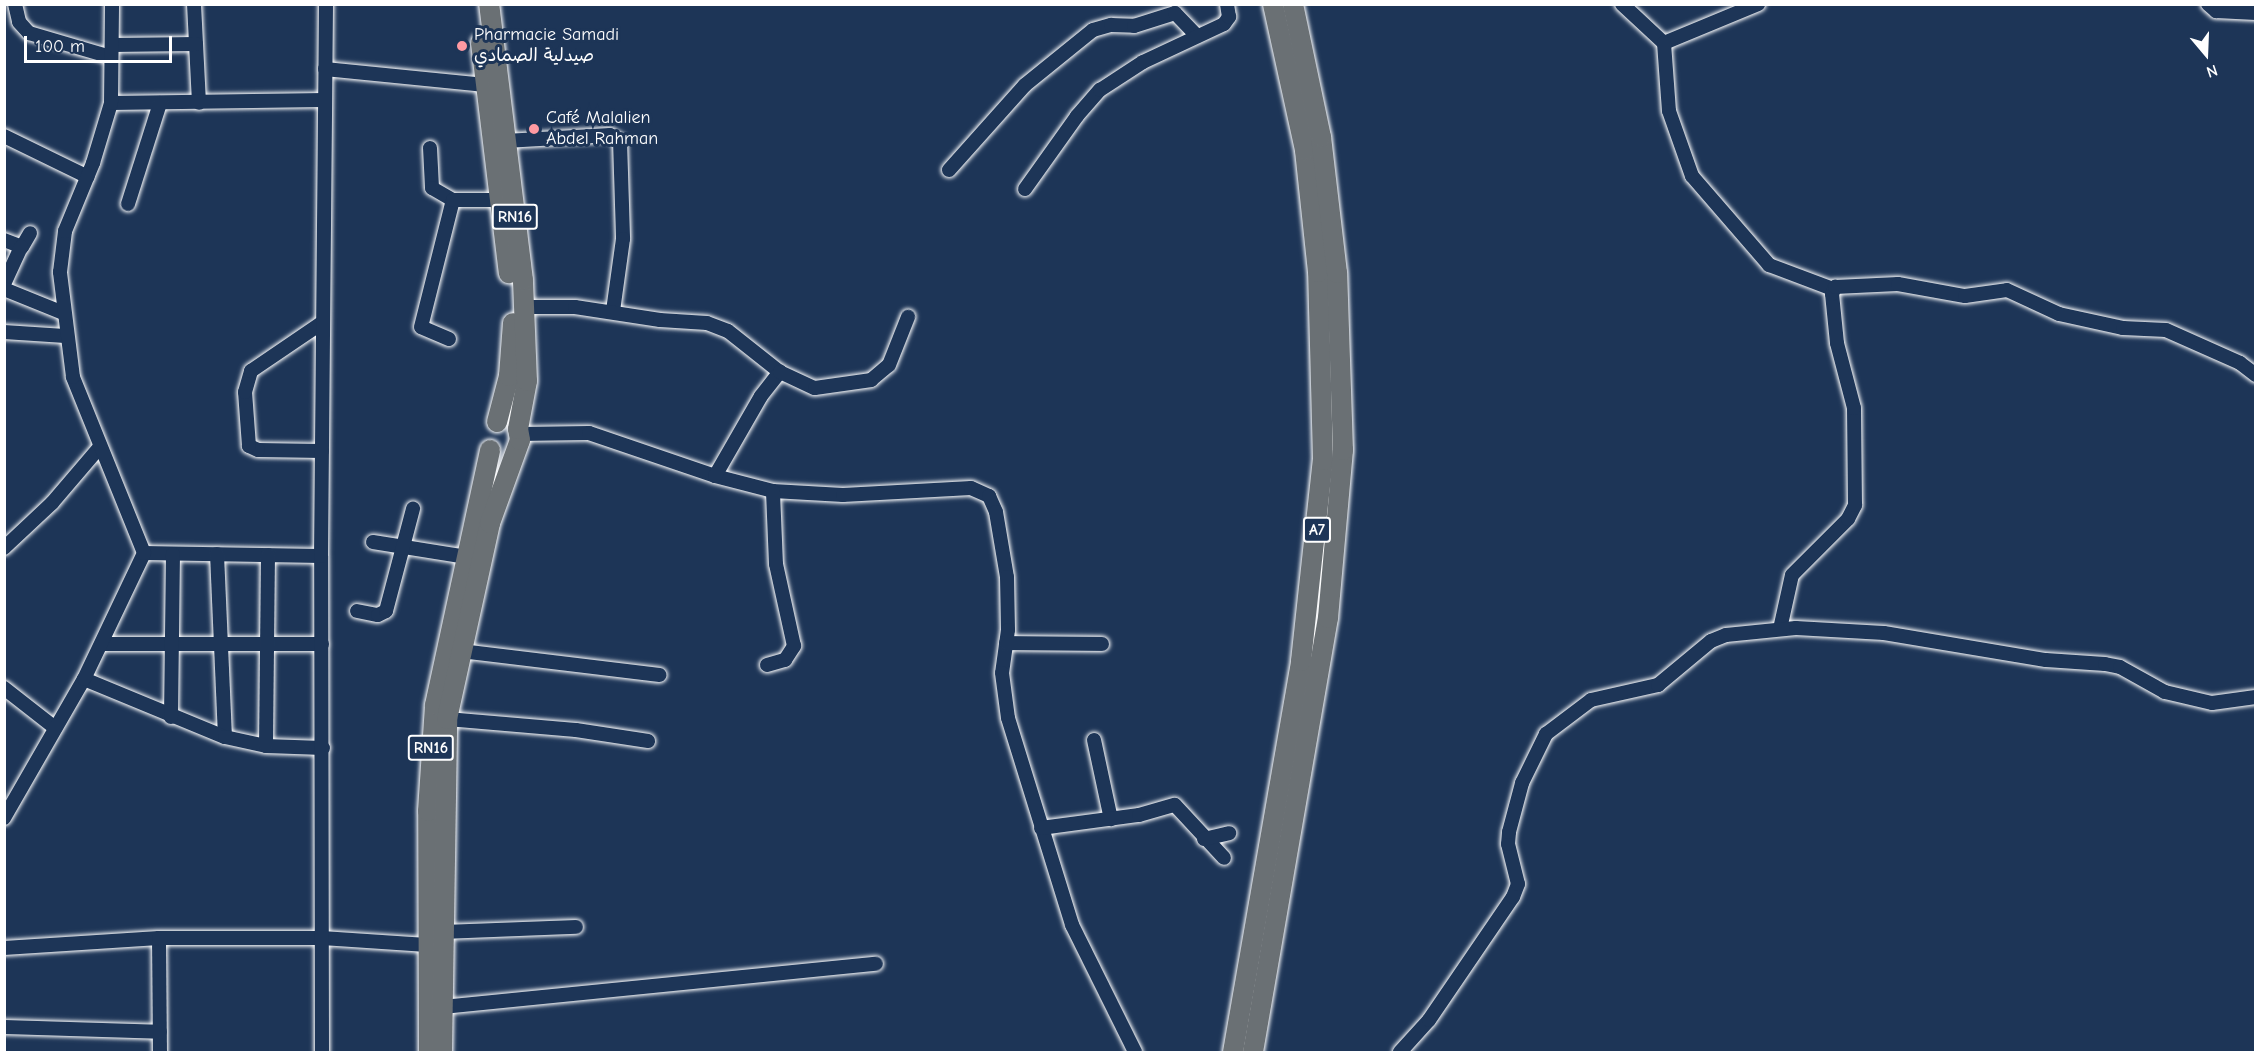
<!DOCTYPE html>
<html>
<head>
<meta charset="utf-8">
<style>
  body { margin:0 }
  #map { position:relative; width:2260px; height:1057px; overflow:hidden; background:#1d3557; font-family:"Comic Neue","Playpen Sans Arabic",sans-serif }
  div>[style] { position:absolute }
  .roads { filter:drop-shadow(0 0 2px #fff) drop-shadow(0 0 2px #fff) }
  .minor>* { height:14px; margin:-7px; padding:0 7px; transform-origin:7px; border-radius:7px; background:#1d3557 }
  .highway>* { height:20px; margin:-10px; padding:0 10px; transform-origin:10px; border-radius:10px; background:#6a7074 }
  .dots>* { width:16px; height:16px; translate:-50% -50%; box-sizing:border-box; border:3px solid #1d3557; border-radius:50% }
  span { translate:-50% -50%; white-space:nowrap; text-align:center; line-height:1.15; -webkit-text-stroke:6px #1d3557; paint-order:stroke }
  .shield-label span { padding:2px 4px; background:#1d3557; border:2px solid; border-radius:4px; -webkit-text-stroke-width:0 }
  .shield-label { font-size:16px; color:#fff; font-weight:700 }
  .poi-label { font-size:18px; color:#fff }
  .left { translate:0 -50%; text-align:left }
  .frame { position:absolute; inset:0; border:6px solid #fff; pointer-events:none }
  .north { position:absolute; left:2176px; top:24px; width:60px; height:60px; -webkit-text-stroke:4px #1d3557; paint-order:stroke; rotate:161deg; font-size:16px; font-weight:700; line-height:24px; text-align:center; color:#fff }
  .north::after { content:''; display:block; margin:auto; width:21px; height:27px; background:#fff; clip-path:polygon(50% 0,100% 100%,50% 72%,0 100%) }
  .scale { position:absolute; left:24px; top:36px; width:148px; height:27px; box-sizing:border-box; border:3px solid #fff; border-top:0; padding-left:8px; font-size:18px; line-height:21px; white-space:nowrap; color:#fff; -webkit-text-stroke:4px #1d3557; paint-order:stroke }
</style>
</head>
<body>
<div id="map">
  <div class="roads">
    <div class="minor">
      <div style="left:15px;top:4px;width:18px;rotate:77deg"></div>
      <div style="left:19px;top:22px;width:15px;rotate:48deg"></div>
      <div style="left:29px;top:33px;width:85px;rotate:16.3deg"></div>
      <div style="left:194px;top:4px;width:99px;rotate:87.1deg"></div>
      <div style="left:1622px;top:4px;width:57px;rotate:42.9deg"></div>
      <div style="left:1664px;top:43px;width:102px;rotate:-22.5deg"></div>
      <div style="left:2208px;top:4px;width:11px;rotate:41deg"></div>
      <div style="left:2216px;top:11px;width:40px;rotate:2.9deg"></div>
      <div style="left:1664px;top:43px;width:68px;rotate:85.8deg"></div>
      <div style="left:1669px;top:111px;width:69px;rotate:70.5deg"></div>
      <div style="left:1692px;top:176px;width:118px;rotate:49.1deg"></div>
      <div style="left:1769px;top:265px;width:68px;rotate:20.6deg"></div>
      <div style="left:112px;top:45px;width:84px;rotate:-0.7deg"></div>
      <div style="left:325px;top:69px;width:161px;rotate:5.7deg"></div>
      <div style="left:111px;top:103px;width:213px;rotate:-0.8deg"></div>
      <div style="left:4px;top:136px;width:93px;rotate:26deg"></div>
      <div style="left:505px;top:141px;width:105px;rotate:-3.3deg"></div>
      <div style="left:610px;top:135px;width:12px;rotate:31deg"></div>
      <div style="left:620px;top:141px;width:98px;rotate:88.2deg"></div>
      <div style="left:623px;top:239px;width:73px;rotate:97.9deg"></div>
      <div style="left:430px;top:148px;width:40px;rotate:87.1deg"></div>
      <div style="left:432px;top:188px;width:24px;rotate:30deg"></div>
      <div style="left:949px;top:170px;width:114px;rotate:-48.2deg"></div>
      <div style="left:1025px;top:85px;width:87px;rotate:-39deg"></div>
      <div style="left:1093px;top:30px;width:19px;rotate:-16deg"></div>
      <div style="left:1111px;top:25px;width:23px;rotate:2deg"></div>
      <div style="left:1134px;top:26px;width:43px;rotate:-17.6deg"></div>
      <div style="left:1175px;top:13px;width:32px;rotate:46deg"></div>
      <div style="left:1025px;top:189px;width:90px;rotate:-54.5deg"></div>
      <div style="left:1077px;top:116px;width:35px;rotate:-49deg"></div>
      <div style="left:1100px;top:90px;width:51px;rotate:-33.1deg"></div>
      <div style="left:1143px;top:62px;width:89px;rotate:-25.1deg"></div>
      <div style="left:1224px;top:24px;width:9px;rotate:-54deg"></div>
      <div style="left:1229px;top:17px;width:13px;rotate:-99deg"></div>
      <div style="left:128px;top:204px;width:106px;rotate:-72.4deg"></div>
      <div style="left:4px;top:240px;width:19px;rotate:21deg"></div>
      <div style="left:22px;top:247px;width:16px;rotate:-60deg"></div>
      <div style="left:4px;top:284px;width:41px;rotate:-65.3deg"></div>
      <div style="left:4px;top:289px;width:64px;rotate:22.1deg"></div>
      <div style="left:525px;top:307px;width:50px"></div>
      <div style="left:575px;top:307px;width:86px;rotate:8.7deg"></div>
      <div style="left:660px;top:320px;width:47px;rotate:3.7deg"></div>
      <div style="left:707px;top:323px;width:22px;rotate:21deg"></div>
      <div style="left:728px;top:331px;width:66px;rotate:38.3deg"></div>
      <div style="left:4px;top:332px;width:61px;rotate:3.8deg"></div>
      <div style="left:449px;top:339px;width:30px;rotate:-157deg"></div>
      <div style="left:421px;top:327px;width:131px;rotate:-75.9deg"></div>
      <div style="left:453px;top:200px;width:46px"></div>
      <div style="left:520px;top:434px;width:69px;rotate:-0.8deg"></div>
      <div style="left:589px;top:433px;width:133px;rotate:18.8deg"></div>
      <div style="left:715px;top:476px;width:60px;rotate:14.5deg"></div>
      <div style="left:773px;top:491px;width:70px;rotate:3.3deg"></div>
      <div style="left:843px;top:495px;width:128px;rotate:-3.1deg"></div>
      <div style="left:971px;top:488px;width:20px;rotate:24deg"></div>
      <div style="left:989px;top:496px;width:17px;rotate:66deg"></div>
      <div style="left:996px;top:512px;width:66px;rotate:80.4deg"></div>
      <div style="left:1007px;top:577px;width:53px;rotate:88.9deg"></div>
      <div style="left:1008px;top:630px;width:43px;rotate:97.9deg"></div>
      <div style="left:1002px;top:673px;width:45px;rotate:82.4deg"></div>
      <div style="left:1008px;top:718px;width:217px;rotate:72.8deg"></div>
      <div style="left:1072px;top:925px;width:142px;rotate:63.6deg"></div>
      <div style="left:322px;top:451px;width:64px;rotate:-179.1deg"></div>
      <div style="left:258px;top:450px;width:10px;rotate:-156deg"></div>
      <div style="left:249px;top:446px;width:54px;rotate:-94.2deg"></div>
      <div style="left:245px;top:392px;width:22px;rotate:-74deg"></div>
      <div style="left:251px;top:371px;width:87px;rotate:-34.2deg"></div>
      <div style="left:715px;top:476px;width:92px;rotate:-60.1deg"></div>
      <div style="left:761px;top:396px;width:31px;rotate:-52deg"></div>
      <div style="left:780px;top:372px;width:38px;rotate:25deg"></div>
      <div style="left:815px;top:388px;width:57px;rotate:-8.1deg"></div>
      <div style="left:871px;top:380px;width:23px;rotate:-40deg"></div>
      <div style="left:889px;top:365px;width:52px;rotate:-68.4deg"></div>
      <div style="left:373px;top:542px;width:95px;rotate:9.1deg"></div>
      <div style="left:4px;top:548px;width:66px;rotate:-43.2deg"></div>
      <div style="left:52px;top:503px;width:72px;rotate:-49.5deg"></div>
      <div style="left:144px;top:553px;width:177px;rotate:1deg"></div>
      <div style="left:217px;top:554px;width:183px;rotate:87.5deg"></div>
      <div style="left:357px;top:611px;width:21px;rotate:11deg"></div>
      <div style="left:378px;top:615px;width:9px;rotate:-27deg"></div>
      <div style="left:386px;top:611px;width:106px;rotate:-75.2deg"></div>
      <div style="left:1780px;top:629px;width:55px;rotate:-77.5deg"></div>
      <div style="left:1792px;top:575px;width:79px;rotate:-45deg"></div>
      <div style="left:1848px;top:519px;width:16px;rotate:-63deg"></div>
      <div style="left:1855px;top:505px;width:97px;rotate:-90.6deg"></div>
      <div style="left:1854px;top:408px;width:67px;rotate:-104.7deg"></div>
      <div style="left:1837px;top:343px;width:49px;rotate:-95.8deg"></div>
      <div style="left:1832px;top:294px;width:8px;rotate:-67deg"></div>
      <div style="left:1835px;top:287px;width:63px;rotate:-2.7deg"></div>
      <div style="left:1898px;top:284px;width:68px;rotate:10.2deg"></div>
      <div style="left:1965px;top:296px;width:42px;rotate:-8.1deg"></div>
      <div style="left:2007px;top:290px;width:57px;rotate:24.8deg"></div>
      <div style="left:2059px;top:314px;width:66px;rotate:12.3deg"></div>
      <div style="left:2123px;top:328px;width:43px;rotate:2.7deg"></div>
      <div style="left:2166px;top:330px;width:81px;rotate:24deg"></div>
      <div style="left:2240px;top:363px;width:20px;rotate:37deg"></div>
      <div style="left:1006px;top:643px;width:96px;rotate:0.6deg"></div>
      <div style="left:103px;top:644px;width:219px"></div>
      <div style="left:461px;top:651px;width:200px;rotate:6.9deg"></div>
      <div style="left:767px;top:665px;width:19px;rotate:-16deg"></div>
      <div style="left:785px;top:660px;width:17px;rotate:-57deg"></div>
      <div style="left:794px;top:646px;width:84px;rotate:-102.4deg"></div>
      <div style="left:776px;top:564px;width:73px;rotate:-92.4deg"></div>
      <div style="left:84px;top:679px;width:152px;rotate:22.4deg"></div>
      <div style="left:225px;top:737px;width:42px;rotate:12.4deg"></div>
      <div style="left:266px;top:746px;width:57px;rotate:2deg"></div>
      <div style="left:4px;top:688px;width:65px;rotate:38.1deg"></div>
      <div style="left:171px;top:717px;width:163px;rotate:-89.3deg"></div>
      <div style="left:447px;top:719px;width:129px;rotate:4.9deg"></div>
      <div style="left:576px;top:730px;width:73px;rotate:8.7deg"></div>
      <div style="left:1094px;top:740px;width:81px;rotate:77.9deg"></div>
      <div style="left:266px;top:746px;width:191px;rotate:-89.4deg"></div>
      <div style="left:4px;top:818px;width:160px;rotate:-60.1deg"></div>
      <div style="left:84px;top:679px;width:140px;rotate:-64.5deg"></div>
      <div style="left:144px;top:553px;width:190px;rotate:-112deg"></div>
      <div style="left:73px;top:377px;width:106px;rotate:-97.1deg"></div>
      <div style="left:60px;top:272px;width:41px;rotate:-83deg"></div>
      <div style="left:65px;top:231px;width:74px;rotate:-67.6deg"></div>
      <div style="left:93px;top:163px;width:63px;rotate:-73.3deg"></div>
      <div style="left:111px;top:103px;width:99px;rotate:-89.4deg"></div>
      <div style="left:1041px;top:828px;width:99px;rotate:-7.6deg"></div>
      <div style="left:1139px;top:815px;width:37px;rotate:-16deg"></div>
      <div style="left:1175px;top:805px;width:72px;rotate:47.2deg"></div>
      <div style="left:1204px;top:839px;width:26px;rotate:-13deg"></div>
      <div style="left:443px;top:932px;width:133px;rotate:-2.2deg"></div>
      <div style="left:159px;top:938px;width:114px;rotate:89.5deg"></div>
      <div style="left:4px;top:948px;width:155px;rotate:-3.7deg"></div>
      <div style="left:159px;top:938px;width:163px"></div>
      <div style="left:322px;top:938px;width:105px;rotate:3.8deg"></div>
      <div style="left:442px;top:1007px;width:436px;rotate:-5.7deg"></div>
      <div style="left:4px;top:1027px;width:156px;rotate:1.8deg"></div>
      <div style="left:322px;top:1052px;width:496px;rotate:-90.1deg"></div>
      <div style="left:321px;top:556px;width:552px;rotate:-89.48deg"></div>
      <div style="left:1400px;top:1052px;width:43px;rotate:-47.8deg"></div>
      <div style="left:1429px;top:1020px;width:149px;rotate:-55.7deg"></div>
      <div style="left:1513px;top:897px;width:14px;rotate:-69deg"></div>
      <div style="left:1518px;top:884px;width:41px;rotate:-104deg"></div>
      <div style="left:1508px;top:844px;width:12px;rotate:-85deg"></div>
      <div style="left:1509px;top:832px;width:51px;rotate:-75.1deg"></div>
      <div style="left:1522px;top:783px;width:55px;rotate:-63.9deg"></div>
      <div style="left:1546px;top:734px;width:56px;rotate:-37.1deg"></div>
      <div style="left:1591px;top:700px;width:69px;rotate:-12.6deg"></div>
      <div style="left:1658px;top:685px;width:69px;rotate:-39.7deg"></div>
      <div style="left:1711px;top:641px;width:16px;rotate:-22deg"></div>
      <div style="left:1726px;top:635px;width:70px;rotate:-5.7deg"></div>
      <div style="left:1796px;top:628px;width:88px;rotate:3.3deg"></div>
      <div style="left:1884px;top:633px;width:164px;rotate:9.5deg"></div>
      <div style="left:2046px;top:660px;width:59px;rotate:3.9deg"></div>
      <div style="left:2105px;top:664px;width:15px;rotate:11deg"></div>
      <div style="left:2120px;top:667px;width:51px;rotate:29.1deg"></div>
      <div style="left:2165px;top:692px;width:48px;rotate:13.2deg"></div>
      <div style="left:2212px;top:703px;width:44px;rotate:-7.8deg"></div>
    </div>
    <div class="highway">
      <div style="left:481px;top:43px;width:232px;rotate:83.1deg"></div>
      <div style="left:497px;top:422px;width:48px;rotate:-75.4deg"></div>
      <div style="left:509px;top:376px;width:53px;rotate:-85.7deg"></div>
      <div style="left:429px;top:1052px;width:241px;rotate:-90.2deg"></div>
      <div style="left:428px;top:811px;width:106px;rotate:-86.2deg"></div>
      <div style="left:435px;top:705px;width:261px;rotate:-77.8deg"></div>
      <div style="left:442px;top:1052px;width:333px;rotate:-89.1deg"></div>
      <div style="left:447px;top:719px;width:201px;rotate:-77.6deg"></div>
      <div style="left:490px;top:523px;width:88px;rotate:-70.1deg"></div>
      <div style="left:520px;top:440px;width:11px;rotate:-100deg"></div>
      <div style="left:518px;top:429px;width:49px;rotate:-79.4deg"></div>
      <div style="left:527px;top:381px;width:101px;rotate:-92.3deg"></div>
      <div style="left:523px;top:280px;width:278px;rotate:-97deg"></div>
      <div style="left:1233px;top:1052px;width:397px;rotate:-80.1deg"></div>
      <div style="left:1301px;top:661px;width:202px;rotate:-83.8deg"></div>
      <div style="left:1323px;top:460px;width:188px;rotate:-91.5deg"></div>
      <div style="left:1318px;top:272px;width:123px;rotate:-96.1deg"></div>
      <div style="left:1305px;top:150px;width:149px;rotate:-102.4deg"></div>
      <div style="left:1253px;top:1052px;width:440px;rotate:-80.2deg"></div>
      <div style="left:1328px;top:618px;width:169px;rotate:-84.9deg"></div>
      <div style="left:1343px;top:450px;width:177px;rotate:-91.9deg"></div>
      <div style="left:1337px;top:273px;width:137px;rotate:-96.7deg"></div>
      <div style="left:1321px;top:137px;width:136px;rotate:-101.9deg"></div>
    </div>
  </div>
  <div class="dots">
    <div style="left:462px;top:46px;background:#ff9aa2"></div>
    <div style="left:534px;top:129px;background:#ff9aa2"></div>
  </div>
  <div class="shield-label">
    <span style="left:515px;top:217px">RN16</span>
    <span style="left:1317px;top:530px">A7</span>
    <span style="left:431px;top:748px">RN16</span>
  </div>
  <div class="poi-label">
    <span class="left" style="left:474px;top:46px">Pharmacie Samadi<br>صيدلية الصمادي</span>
    <span class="left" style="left:546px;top:129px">Café Malalien<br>Abdel Rahman</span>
  </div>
  <div class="frame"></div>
  <div class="north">N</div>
  <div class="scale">100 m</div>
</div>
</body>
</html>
